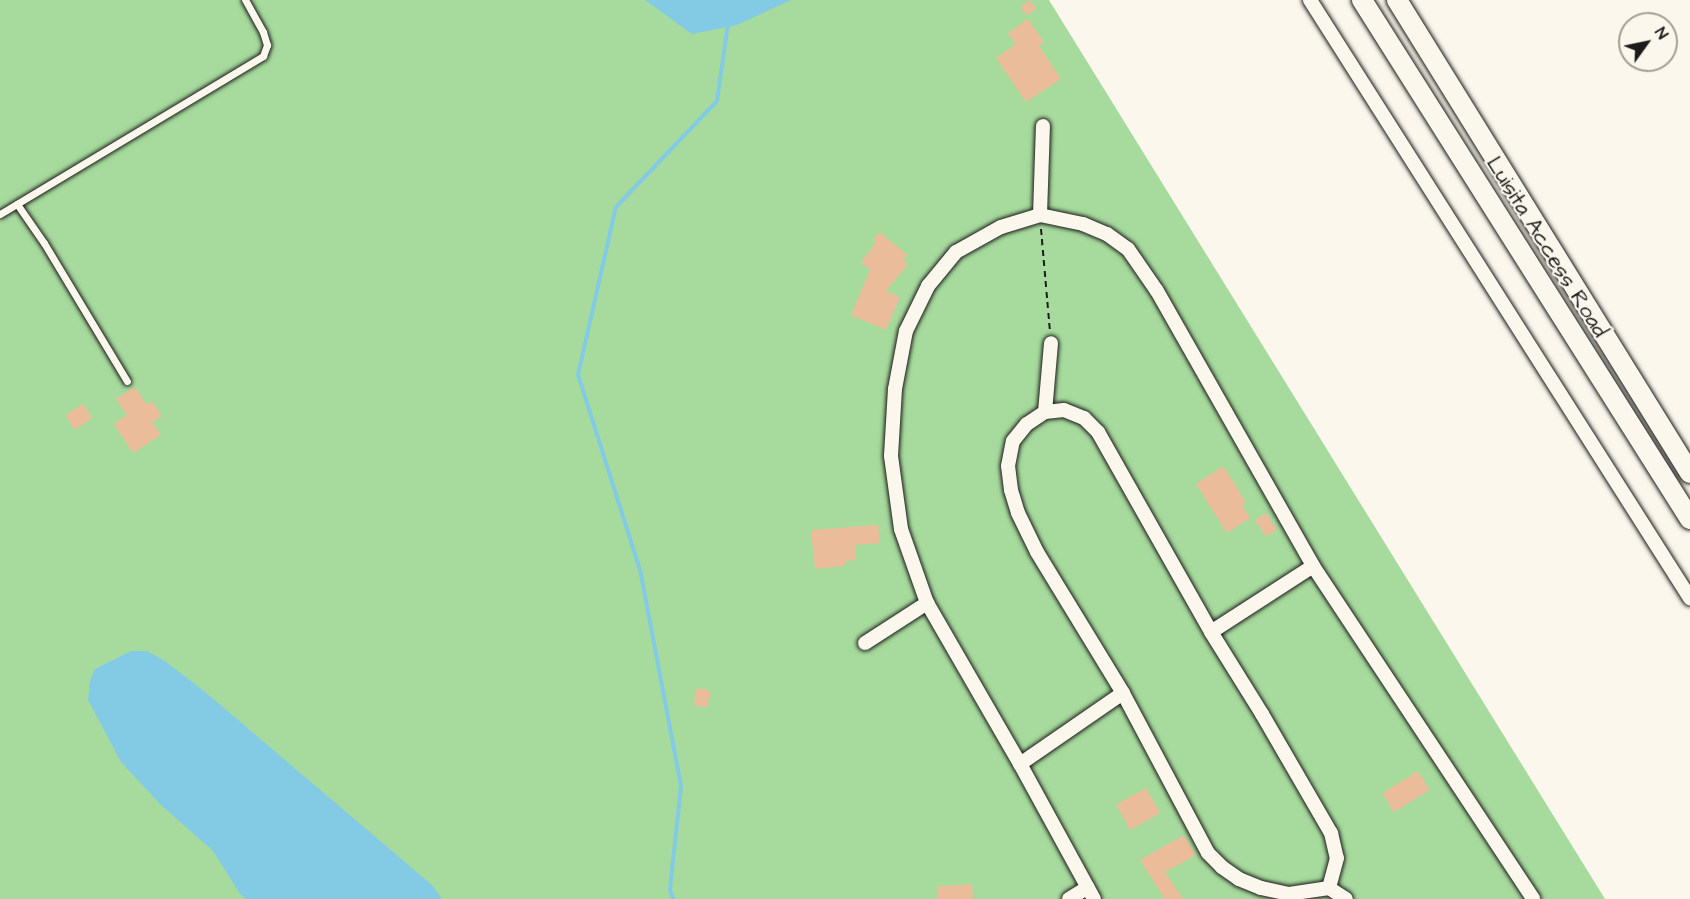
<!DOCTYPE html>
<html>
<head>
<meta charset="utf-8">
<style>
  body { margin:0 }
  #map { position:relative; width:1690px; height:899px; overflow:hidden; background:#fbf7ec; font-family:"Architects Daughter",sans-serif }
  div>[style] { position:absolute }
  .green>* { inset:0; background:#a7db9d }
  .water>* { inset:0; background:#83cbe4 }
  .stream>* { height:4px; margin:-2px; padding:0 2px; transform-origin:2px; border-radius:2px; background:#83cbe4 }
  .building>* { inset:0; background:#eabc9a; transform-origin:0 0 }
  .path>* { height:2px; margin-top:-1px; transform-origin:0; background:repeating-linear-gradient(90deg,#1c1c1c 0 6px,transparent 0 10.5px) }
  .roads { filter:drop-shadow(0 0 2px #1c1c1c) drop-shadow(0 0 2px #1c1c1c) }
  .service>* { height:7px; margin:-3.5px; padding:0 3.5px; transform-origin:3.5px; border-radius:3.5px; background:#fbf7ec }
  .minor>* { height:14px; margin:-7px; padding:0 7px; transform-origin:7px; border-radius:7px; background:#fbf7ec }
  .secondary>* { height:20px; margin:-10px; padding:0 10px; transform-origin:10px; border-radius:10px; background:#fbf7ec }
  span { translate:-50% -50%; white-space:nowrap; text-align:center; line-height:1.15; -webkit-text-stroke:4.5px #fbf7ec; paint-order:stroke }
  .street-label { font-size:22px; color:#1c1c1c }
  .north { position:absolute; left:1618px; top:12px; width:60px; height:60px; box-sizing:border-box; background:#fbf7ec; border:2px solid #a29f99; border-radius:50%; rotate:57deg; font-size:16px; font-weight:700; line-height:24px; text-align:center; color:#1c1c1c }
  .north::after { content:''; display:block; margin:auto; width:21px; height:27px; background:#1c1c1c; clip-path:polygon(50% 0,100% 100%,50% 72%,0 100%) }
</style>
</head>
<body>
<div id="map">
  <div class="green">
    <div style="clip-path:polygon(0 0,1049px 0,1605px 899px,0 899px)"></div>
  </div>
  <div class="water">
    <div style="clip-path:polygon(645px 0,791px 0,737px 25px,692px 34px)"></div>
    <div style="clip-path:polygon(131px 651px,147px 651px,165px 661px,204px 691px,432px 885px,442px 899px,246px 899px,240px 894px,213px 851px,161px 805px,121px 762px,88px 700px,90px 681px,95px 669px)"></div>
  </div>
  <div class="stream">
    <div style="left:673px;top:899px;width:10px;rotate:-107deg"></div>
    <div style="left:670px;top:889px;width:104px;rotate:-83.9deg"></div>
    <div style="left:681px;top:786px;width:220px;rotate:-100.7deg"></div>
    <div style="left:640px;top:570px;width:205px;rotate:-107.6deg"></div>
    <div style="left:578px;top:375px;width:172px;rotate:-77.3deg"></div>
    <div style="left:616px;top:207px;width:146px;rotate:-46.4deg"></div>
    <div style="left:717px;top:101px;width:78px;rotate:-81.9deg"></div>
  </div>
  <div class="building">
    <div style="left:1030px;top:0;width:11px;height:11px;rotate:56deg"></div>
    <div style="clip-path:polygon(1028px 19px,1044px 42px,1039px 46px,1061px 79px,1026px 102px,996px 58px,1016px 44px,1008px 33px)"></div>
    <div style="clip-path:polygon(880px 232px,907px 255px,903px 260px,908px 264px,886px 291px,900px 297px,886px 330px,851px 315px,870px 270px,861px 262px,876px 243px,873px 240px)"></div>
    <div style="clip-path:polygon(135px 387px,147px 405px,152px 401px,162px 416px,152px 422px,161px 435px,133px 453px,114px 424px,127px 415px,116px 399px)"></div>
    <div style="left:83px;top:404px;width:17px;height:21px;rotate:57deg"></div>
    <div style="clip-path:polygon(1223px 466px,1246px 502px,1242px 505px,1250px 518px,1227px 533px,1196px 484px)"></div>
    <div style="left:1266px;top:513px;width:20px;height:13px;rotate:57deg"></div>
    <div style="clip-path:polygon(878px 525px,880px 543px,855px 545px,856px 560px,846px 561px,846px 566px,815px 569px,811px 530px)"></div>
    <div style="left:697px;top:688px;width:14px;height:17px;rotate:12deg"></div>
    <div style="left:1418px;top:771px;width:22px;height:42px;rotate:58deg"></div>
    <div style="left:1146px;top:788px;width:29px;height:34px;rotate:61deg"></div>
    <div style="clip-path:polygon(1184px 835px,1196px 855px,1165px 872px,1183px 899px,1165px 899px,1140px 860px)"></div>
    <div style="left:972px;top:884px;width:15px;height:35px;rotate:86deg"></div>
  </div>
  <div class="path">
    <div style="left:1041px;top:229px;width:102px;rotate:85deg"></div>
  </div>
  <div class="roads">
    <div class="service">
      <div style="left:17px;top:204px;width:47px;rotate:55.3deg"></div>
      <div style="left:44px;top:243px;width:161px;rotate:59deg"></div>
      <div style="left:0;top:214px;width:307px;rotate:-31deg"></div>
      <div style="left:263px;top:56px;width:12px;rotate:-70deg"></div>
      <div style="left:267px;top:45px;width:14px;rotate:-107deg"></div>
      <div style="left:263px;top:32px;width:37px;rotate:-119deg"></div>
    </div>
    <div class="minor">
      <div style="left:1310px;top:0;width:709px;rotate:57.57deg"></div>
      <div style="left:1040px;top:215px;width:89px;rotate:-88.1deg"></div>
      <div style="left:1064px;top:410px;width:22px;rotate:22deg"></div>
      <div style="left:1084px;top:418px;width:20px;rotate:45deg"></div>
      <div style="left:1098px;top:432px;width:230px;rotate:60.5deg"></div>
      <div style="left:1211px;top:632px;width:97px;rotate:58.1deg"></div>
      <div style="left:1262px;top:714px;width:138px;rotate:59.9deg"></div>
      <div style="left:1331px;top:833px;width:26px;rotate:77deg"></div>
      <div style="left:1337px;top:858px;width:31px;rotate:105deg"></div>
      <div style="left:1329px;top:888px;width:40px;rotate:171.5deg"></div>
      <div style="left:1289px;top:894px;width:29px;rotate:-168deg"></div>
      <div style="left:1261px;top:888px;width:24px;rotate:-158deg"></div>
      <div style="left:1239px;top:879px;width:21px;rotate:-145deg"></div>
      <div style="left:1222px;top:867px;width:20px;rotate:-135deg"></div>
      <div style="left:1208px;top:853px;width:181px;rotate:-118deg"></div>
      <div style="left:1123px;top:693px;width:165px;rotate:-121.4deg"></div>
      <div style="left:1037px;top:552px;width:43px;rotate:-116deg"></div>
      <div style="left:1018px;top:513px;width:24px;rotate:-107deg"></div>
      <div style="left:1011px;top:490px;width:24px;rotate:-97deg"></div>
      <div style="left:1008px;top:466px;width:25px;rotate:-79deg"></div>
      <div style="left:1013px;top:441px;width:22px;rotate:-51deg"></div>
      <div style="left:1027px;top:424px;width:22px;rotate:-34deg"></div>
      <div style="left:1045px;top:412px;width:19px;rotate:-6deg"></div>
      <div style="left:1045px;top:412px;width:69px;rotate:-85deg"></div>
      <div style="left:1211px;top:632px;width:121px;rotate:-32.9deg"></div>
      <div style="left:865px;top:643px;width:74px;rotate:-32.8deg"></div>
      <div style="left:1020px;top:764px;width:125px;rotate:-34.6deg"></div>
      <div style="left:1329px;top:888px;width:20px;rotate:33deg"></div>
      <div style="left:1069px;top:899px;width:22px;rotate:-32deg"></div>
      <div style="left:1094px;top:899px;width:154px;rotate:-118.7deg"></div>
      <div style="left:1020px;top:764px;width:186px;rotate:-120deg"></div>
      <div style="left:927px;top:603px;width:78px;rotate:-109.4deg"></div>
      <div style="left:901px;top:529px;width:74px;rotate:-97.8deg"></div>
      <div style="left:891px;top:456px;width:67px;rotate:-86.6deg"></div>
      <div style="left:895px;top:389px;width:59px;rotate:-79.3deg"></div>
      <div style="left:906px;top:331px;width:50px;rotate:-63.9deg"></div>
      <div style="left:928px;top:286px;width:44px;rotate:-50.5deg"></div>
      <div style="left:956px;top:252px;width:51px;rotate:-29.1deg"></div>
      <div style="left:1001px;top:227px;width:41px;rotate:-17.1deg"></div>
      <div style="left:1040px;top:215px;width:44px;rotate:11.8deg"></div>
      <div style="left:1083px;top:224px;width:26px;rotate:23deg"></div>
      <div style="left:1107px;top:234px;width:26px;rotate:36deg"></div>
      <div style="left:1128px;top:249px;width:51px;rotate:55.4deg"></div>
      <div style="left:1157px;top:291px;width:316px;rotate:60.4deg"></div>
      <div style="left:1313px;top:566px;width:399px;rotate:56.5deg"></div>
    </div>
    <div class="secondary">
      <div style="left:1362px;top:0;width:614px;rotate:57.71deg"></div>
      <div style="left:1397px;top:0;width:556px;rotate:58.22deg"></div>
    </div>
  </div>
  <div class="street-label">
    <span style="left:1547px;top:247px;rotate:58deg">Luisita Access Road</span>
  </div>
  <div class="north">N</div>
</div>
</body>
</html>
